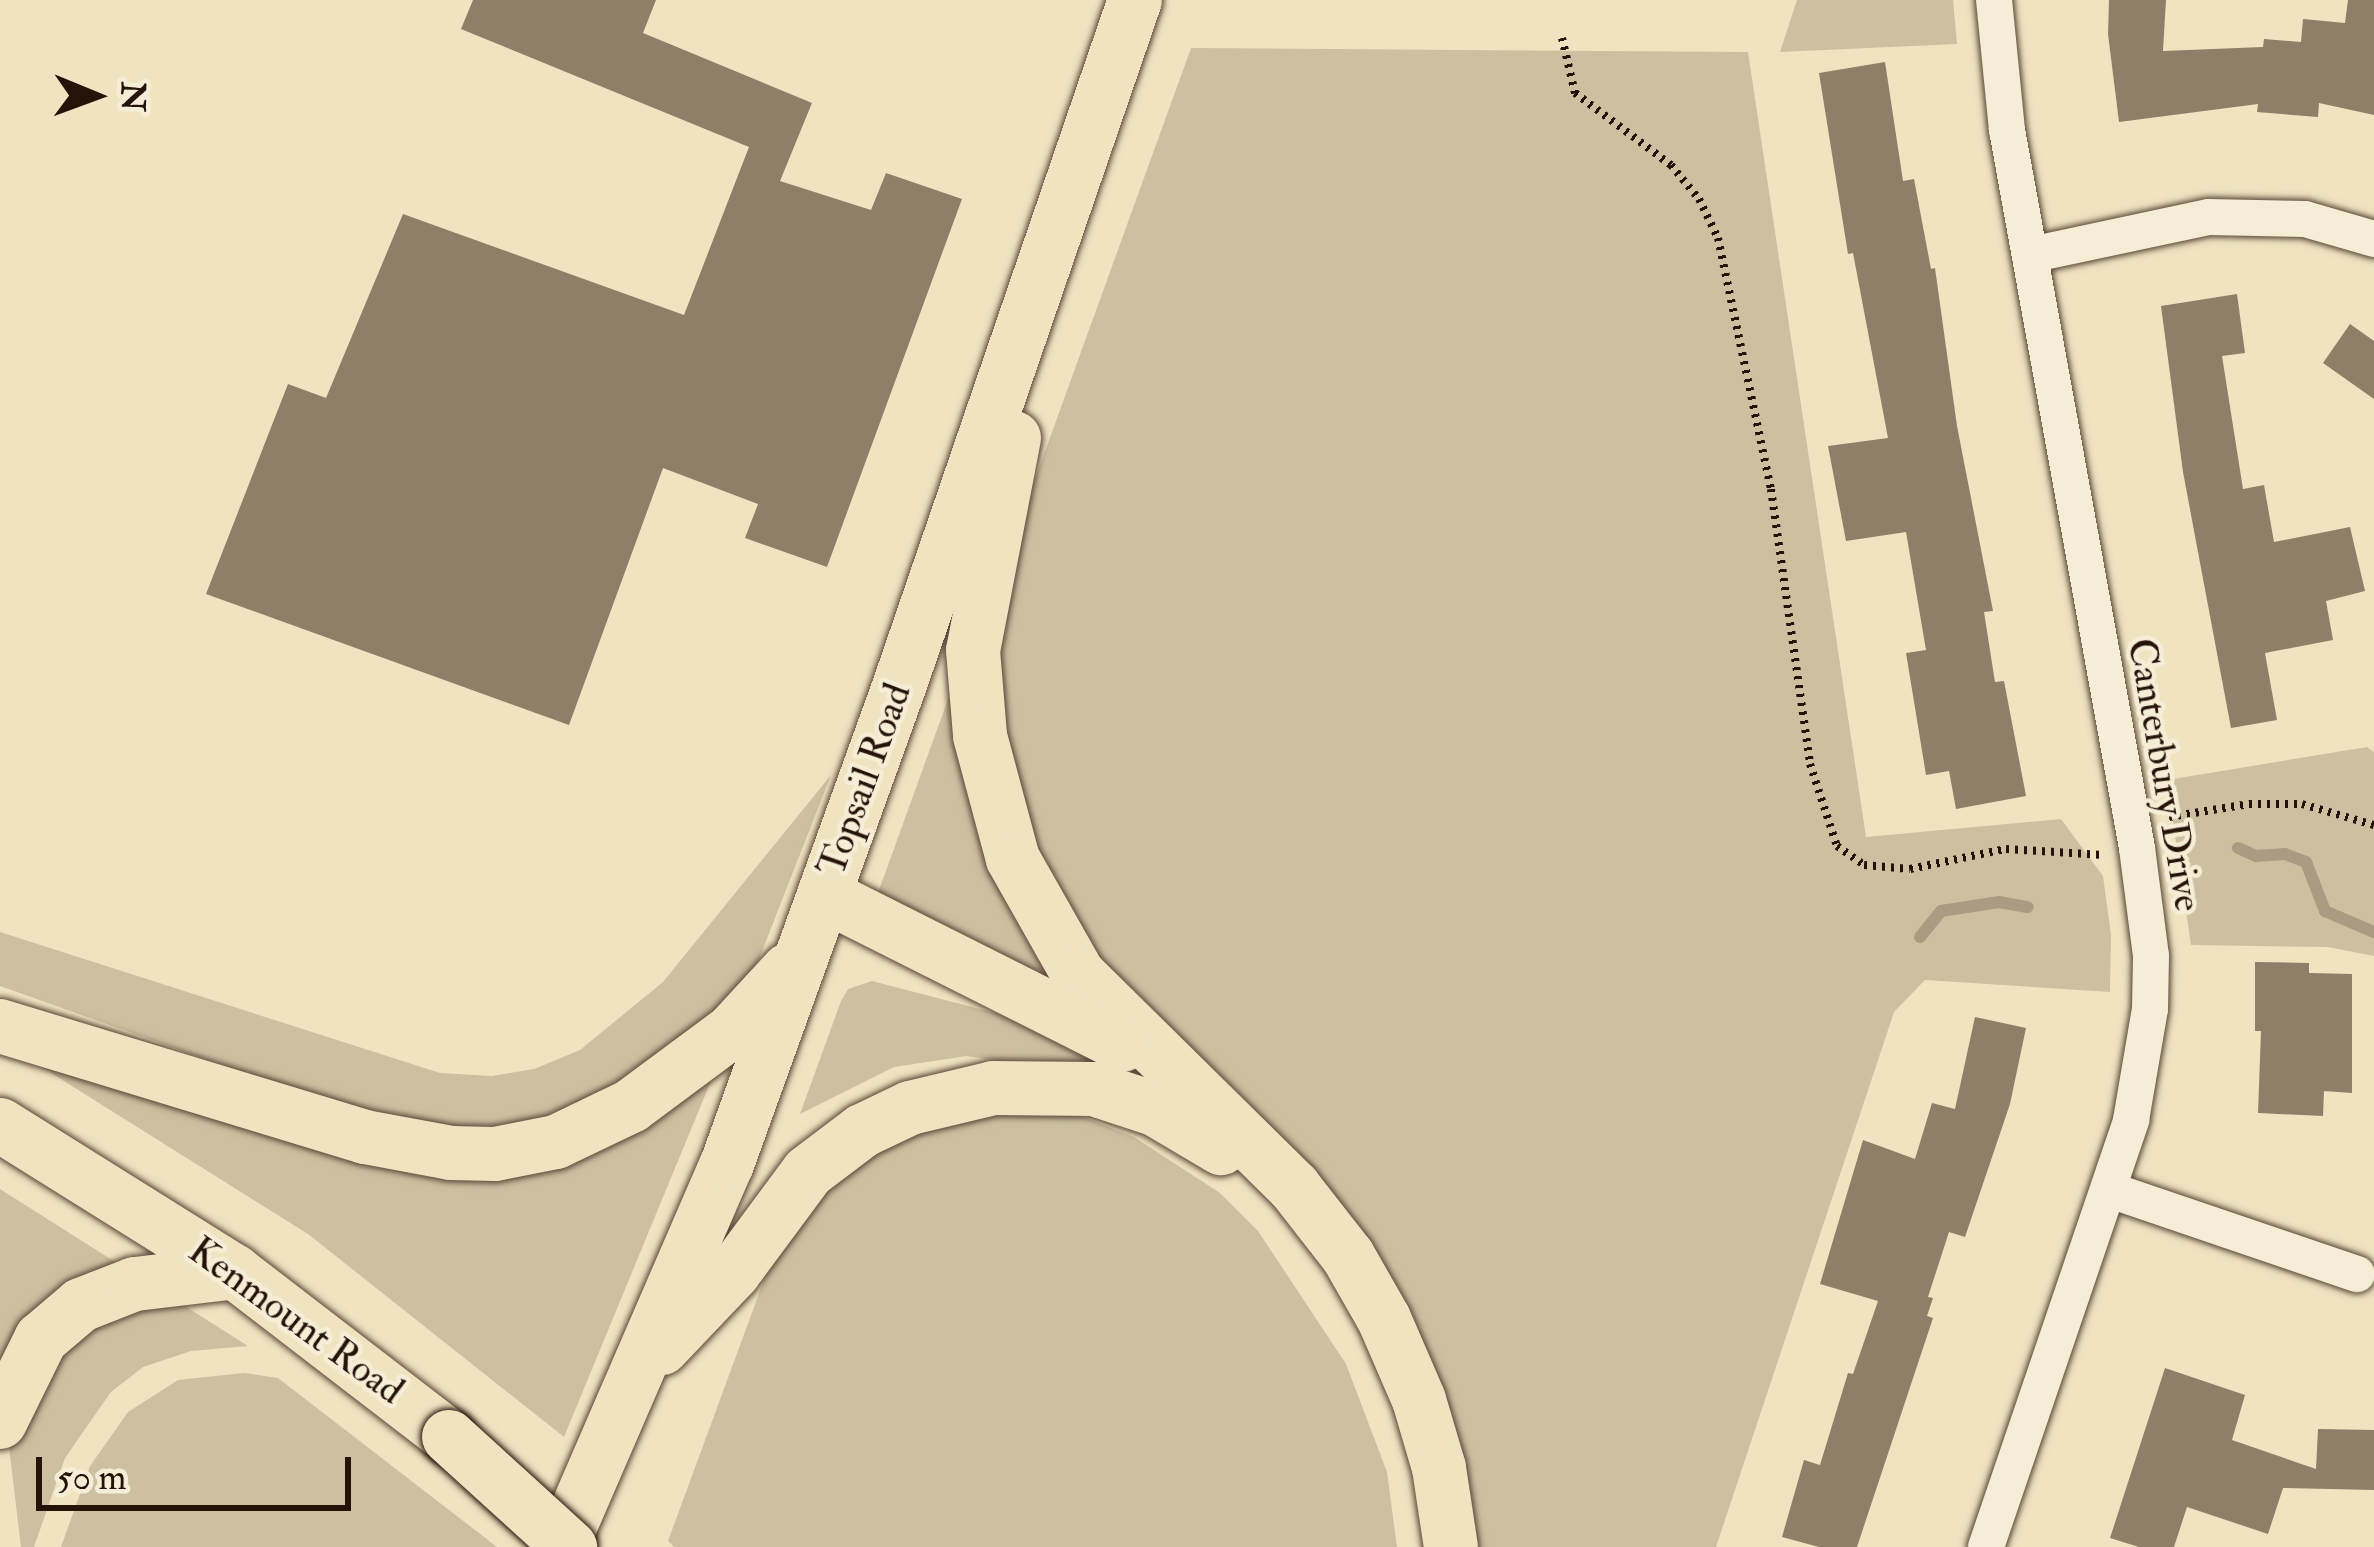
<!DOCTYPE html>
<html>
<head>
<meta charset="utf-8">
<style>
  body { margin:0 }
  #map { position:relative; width:2374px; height:1547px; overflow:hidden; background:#efe3c0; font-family:"IM FELL Double Pica",serif }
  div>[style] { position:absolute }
  .green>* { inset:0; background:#cdc0a1 }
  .stream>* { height:12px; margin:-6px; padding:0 6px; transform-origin:6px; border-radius:6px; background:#aa9c82 }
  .building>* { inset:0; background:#8e7f69 }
  .path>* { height:8px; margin-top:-4px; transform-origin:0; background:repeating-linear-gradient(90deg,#25130a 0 3px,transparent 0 9px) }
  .roads { filter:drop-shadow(0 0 3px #584738) drop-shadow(0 0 3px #584738) }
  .street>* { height:36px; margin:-18px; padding:0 18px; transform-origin:18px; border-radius:18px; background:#f5edd6 }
  .primary>* { height:54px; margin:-27px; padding:0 27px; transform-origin:27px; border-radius:27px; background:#efe3c0 }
  .bridges { filter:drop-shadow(0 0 3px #25130a) drop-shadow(0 0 3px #25130a) }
  .primary-bridge>* { height:54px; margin:-27px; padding:0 27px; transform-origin:27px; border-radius:27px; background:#efe3c0 }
  span { translate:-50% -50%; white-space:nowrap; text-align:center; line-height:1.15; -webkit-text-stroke:9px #f5edd6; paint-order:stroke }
  .street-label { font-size:39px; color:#25130a }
  .north { position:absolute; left:36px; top:36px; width:120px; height:120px; -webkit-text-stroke:9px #f5edd6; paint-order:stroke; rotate:91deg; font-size:33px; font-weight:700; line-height:48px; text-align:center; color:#25130a }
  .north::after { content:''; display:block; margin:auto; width:42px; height:54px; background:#25130a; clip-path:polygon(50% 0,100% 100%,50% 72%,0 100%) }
  .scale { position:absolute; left:36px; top:1457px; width:315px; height:54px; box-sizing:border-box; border:6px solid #25130a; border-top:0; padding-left:15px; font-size:36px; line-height:42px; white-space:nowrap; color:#25130a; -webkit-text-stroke:9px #f5edd6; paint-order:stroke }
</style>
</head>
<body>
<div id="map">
  <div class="green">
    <div style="clip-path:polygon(1797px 0,1953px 0,1957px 44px,1780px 52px)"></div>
    <div style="clip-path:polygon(1191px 48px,1748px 52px,1866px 837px,2061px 819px,2103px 876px,2111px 935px,2110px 992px,1925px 980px,1894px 1012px,1716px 1547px,1474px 1547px,1457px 1440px,1148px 1017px,1063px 914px,995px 734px,1005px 562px)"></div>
    <div style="clip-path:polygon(955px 680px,1098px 1017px,870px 915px)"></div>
    <div style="clip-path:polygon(2367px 747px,2374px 752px,2374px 956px,2328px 947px,2191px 945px,2167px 780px)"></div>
    <div style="clip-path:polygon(831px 775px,757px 964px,704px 1023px,663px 1059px,577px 1110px,484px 1134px,329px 1103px,0 986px,0 932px,440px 1073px,492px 1076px,534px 1069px,580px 1050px,663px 982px)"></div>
    <div style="clip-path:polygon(872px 981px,1057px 1029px,1120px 1056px,1170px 1086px,1207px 1142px,1052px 1069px,967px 1056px,894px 1067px,800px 1114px,841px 1001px,848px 989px)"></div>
    <div style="clip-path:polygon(718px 1064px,564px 1437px,308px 1234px,40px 1066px,438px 1172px)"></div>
    <div style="clip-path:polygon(1045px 1102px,1134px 1137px,1220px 1193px,1258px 1231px,1346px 1364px,1387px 1472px,1397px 1547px,674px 1547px,668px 1541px,814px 1144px)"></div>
    <div style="clip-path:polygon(0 1189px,248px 1346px,191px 1351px,143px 1367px,111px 1392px,65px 1458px,34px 1547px,21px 1547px,0 1372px)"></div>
    <div style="clip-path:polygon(244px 1373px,278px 1378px,497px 1547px,61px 1547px,90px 1466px,128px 1412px,178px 1380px)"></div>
  </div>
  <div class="stream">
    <div style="left:2238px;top:848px;width:20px;rotate:24deg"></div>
    <div style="left:2256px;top:856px;width:29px;rotate:-4deg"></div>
    <div style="left:2285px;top:854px;width:22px;rotate:21deg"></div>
    <div style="left:2306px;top:862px;width:53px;rotate:68.8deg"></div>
    <div style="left:2325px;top:911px;width:53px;rotate:23.2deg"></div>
    <div style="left:1920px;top:937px;width:33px;rotate:-51deg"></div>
    <div style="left:1941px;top:911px;width:59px;rotate:-8.8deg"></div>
    <div style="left:1999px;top:902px;width:29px;rotate:10deg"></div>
  </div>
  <div class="building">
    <div style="clip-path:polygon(473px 0,656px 0,643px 33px,812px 103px,780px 181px,871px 210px,886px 173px,962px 199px,827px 567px,745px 538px,758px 504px,663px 468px,569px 725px,206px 594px,288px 384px,326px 398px,403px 214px,684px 315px,749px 147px,461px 29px)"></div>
    <div style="clip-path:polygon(2109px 0,2166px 0,2163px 51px,2263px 47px,2264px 39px,2301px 42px,2303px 19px,2345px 23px,2348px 0,2374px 0,2374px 115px,2319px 103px,2318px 117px,2257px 112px,2258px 104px,2119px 122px,2108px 34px)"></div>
    <div style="clip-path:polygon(1885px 62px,1903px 181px,1914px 179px,1931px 269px,1935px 268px,1957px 426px,1993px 611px,1984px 612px,1995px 682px,2004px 681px,2026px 796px,1956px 809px,1949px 771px,1926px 775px,1906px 653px,1926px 650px,1906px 532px,1846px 541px,1828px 446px,1888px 438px,1853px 253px,1848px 254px,1819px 73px)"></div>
    <div style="clip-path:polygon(2237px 294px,2245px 353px,2222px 356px,2243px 489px,2264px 485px,2274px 542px,2350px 527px,2365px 591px,2326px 601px,2333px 640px,2265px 653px,2277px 720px,2231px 728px,2183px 472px,2161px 306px)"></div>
    <div style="clip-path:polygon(2350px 324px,2374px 341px,2374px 399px,2323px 363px)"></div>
    <div style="clip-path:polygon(2255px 962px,2309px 963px,2309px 973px,2352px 974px,2352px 1093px,2324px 1091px,2323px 1116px,2258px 1113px,2261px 1031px,2255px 1031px)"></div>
    <div style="clip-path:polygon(1975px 1017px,2026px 1028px,2010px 1104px,1965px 1237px,1949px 1232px,1928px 1297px,1933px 1298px,1927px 1316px,1933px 1318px,1857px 1547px,1819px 1547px,1782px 1537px,1804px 1460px,1820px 1465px,1848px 1373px,1853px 1374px,1878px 1301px,1820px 1284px,1863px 1140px,1915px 1159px,1932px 1103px,1955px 1109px)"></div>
    <div style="clip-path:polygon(2165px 1368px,2245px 1395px,2232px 1440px,2316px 1469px,2318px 1429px,2374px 1430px,2374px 1490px,2283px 1488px,2268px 1534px,2187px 1507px,2174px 1547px,2139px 1547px,2110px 1538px)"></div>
  </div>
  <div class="path">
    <div style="left:1562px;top:38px;width:57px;rotate:76.7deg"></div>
    <div style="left:1575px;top:93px;width:120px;rotate:36.9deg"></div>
    <div style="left:1671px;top:165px;width:44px;rotate:50.5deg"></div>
    <div style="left:1699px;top:199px;width:43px;rotate:64deg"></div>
    <div style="left:1718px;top:238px;width:257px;rotate:78.1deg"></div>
    <div style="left:1771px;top:489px;width:278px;rotate:81.9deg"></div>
    <div style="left:1810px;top:764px;width:86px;rotate:71.8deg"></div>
    <div style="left:1837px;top:846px;width:33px;rotate:35deg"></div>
    <div style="left:1864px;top:865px;width:46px;rotate:5deg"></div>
    <div style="left:1910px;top:869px;width:98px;rotate:-11.8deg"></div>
    <div style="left:2006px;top:849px;width:97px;rotate:3.5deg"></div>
    <div style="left:2169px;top:817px;width:81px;rotate:-9.2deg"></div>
    <div style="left:2249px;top:804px;width:53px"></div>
    <div style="left:2302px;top:804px;width:75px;rotate:16.3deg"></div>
  </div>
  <div class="roads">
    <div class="street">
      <div style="left:2030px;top:255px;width:183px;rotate:-12deg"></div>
      <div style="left:2209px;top:217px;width:96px;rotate:1.2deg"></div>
      <div style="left:2305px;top:219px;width:72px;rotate:16.2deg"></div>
      <div style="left:2110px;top:1190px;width:261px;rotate:18.8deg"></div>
      <div style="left:1986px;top:1547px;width:451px;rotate:-71.2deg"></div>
      <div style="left:2131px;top:1120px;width:113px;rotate:-80.3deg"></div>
      <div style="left:2150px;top:1009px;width:53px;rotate:-88.9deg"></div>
      <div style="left:2151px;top:956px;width:109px;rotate:-97.4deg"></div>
      <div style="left:2137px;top:848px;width:730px;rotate:-100.26deg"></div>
      <div style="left:2007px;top:130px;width:131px;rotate:-95.7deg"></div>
    </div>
    <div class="primary">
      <div style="left:1014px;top:438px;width:216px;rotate:100.9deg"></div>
      <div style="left:973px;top:650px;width:86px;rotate:85.3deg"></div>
      <div style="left:980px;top:736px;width:127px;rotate:75deg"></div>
      <div style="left:1013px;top:859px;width:132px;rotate:60.5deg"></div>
      <div style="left:1078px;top:974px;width:303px;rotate:44.6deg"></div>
      <div style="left:1294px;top:1187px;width:88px;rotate:52deg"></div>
      <div style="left:1348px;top:1256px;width:73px;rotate:60.3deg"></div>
      <div style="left:1384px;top:1319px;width:88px;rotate:66.6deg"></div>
      <div style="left:1419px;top:1400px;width:71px;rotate:73.6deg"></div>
      <div style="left:1439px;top:1468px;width:80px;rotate:81.4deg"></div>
      <div style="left:824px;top:895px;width:334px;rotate:26.7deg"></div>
      <div style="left:0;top:1026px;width:382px;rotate:16.9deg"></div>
      <div style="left:365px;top:1137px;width:87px;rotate:10.5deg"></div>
      <div style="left:451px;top:1153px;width:44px;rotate:1.3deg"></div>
      <div style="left:495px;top:1154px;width:62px;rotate:-11.1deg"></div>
      <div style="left:556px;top:1142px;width:83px;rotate:-25.6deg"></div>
      <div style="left:631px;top:1106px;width:126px;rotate:-36.6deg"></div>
      <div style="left:732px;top:1031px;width:83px;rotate:-47.4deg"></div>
      <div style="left:0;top:1125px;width:277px;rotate:32deg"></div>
      <div style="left:235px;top:1272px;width:270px;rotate:37.6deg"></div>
      <div style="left:662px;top:1348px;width:105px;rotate:-46.5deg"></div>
      <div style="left:734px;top:1272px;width:124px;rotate:-53.5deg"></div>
      <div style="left:808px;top:1172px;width:68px;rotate:-37.2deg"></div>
      <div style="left:862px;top:1131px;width:53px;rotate:-25.6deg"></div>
      <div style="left:910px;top:1108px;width:85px;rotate:-13.5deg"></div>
      <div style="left:993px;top:1088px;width:101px;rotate:0.6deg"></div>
      <div style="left:1094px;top:1089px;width:64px;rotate:18.2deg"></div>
      <div style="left:1155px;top:1109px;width:77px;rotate:30.6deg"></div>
      <div style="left:0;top:1422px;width:93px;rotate:-63.7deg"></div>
      <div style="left:41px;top:1339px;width:52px;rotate:-40.4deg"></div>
      <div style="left:81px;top:1305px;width:58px;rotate:-21.3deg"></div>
      <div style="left:135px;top:1284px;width:101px;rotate:-6.8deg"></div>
      <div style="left:561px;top:1547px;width:417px;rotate:-66.6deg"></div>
      <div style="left:727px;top:1164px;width:510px;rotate:-70.18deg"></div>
      <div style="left:900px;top:684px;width:723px;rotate:-71.04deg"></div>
    </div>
  </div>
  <div class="bridges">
    <div class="primary-bridge">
      <div style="left:449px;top:1437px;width:164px;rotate:42.3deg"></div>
    </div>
  </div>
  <div class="street-label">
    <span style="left:2164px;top:775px;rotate:80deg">Canterbury Drive</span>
    <span style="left:865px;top:780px;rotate:-70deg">Topsail Road</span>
    <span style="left:296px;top:1321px;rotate:36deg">Kenmount Road</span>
  </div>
  <div class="north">N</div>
  <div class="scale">50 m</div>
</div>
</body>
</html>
